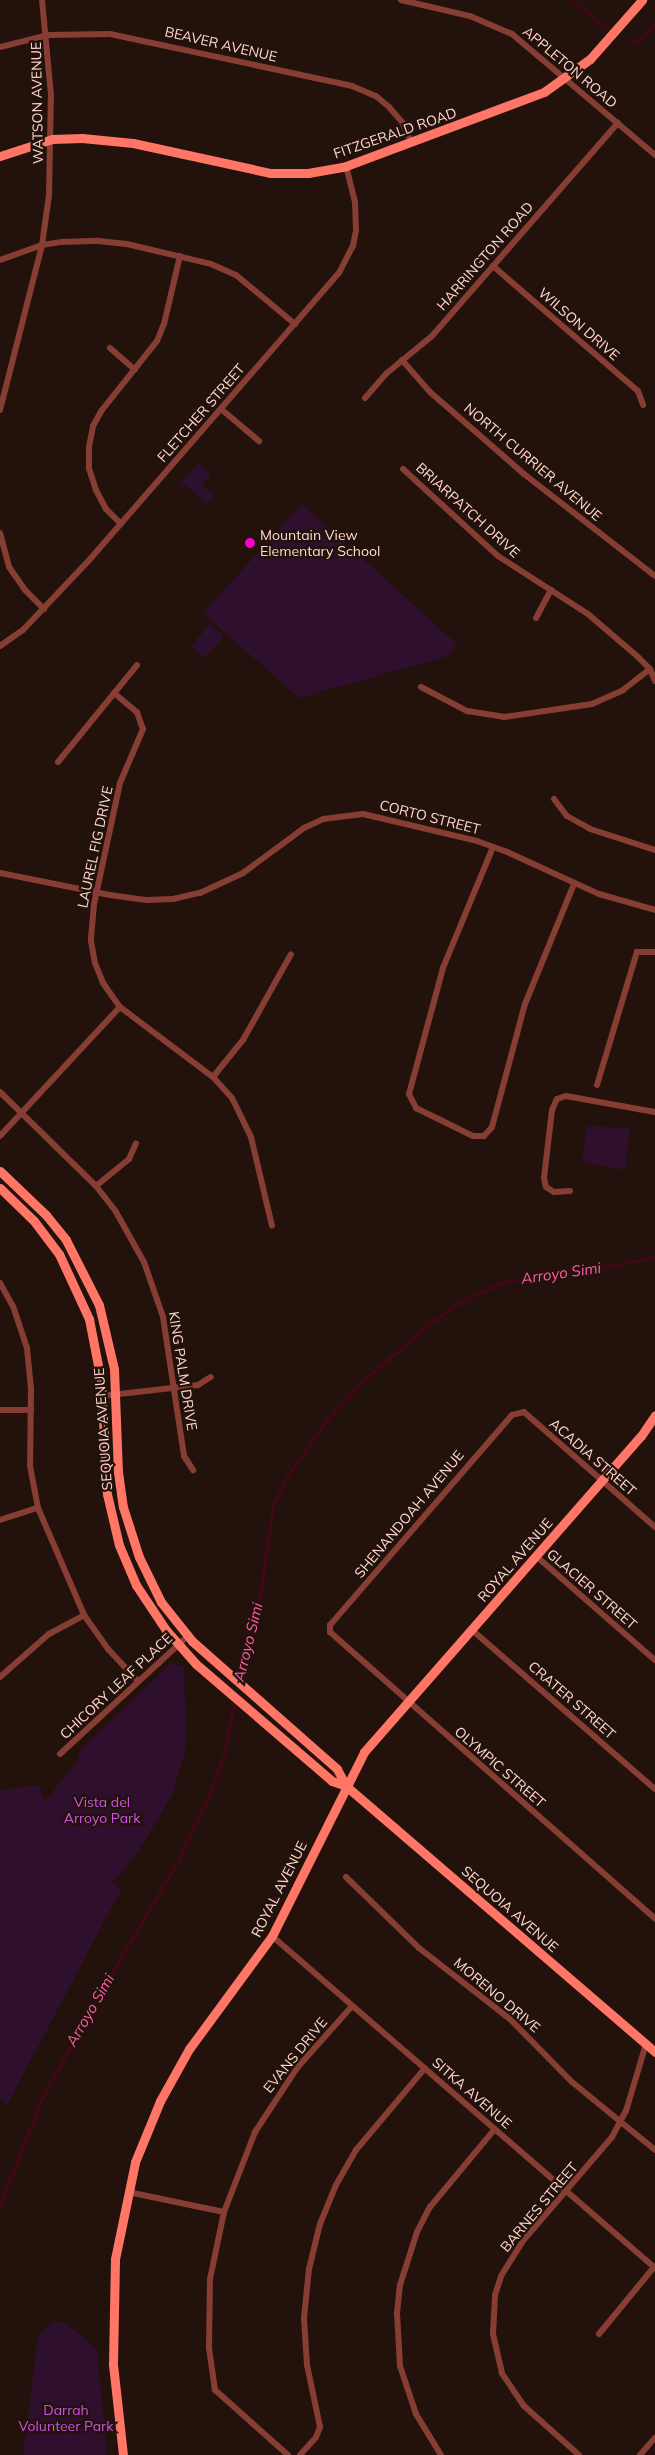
<!DOCTYPE html>
<html>
<head>
<meta charset="utf-8">
<style>
  body { margin:0 }
  #map { position:relative; width:655px; height:2455px; overflow:hidden; background:#23120c; font-family:Mulish,sans-serif }
  div>[style] { position:absolute }
  [style*='--x'] { left:calc(var(--x)*1px); top:calc(var(--y)*1px); width:calc(var(--w)*1px); rotate:calc(var(--a)*1deg) }
  .green>* { inset:0; background:#2e0f2d }
  .stream>* { height:2.5px; margin:-1.25px; padding:0 1.25px; transform-origin:1.25px; border-radius:1.25px; background:#430617 }
  .street>* { height:6px; margin:-3px; padding:0 3px; transform-origin:3px; border-radius:3px; background:#863d34 }
  .secondary>* { height:9px; margin:-4.5px; padding:0 4.5px; transform-origin:4.5px; border-radius:4.5px; background:#ff7566 }
  .dots>* { width:14px; height:14px; translate:-50% -50%; box-sizing:border-box; border:2px solid #23120c; border-radius:50% }
  span { translate:-50% -50%; white-space:nowrap; text-align:center; line-height:1.15; -webkit-text-stroke:4.5px #23120c; paint-order:stroke }
  .street-label { font-size:14px; color:#ffd8cf }
  .poi-label { font-size:14px; color:#ffd8cf }
  .left { translate:0 -50%; text-align:left }
  .park-label { font-size:14px; color:#ce52e8 }
  .water-label { font-size:15px; color:#ff5da7; font-style:italic }
</style>
</head>
<body>
<div id="map">
  <div class="green">
    <i style="clip-path:polygon(198px 463px,211px 475px,202px 485px,214px 496px,207px 504px,185px 485px,182px 488px,179px 485px)"></i>
    <i style="clip-path:polygon(302px 504px,457px 644px,448px 656px,299px 698px,203px 613px)"></i>
    <i style="clip-path:polygon(210px 624px,224px 636px,204px 658px,191px 646px)"></i>
    <i style="clip-path:polygon(587px 1126px,630px 1128px,625px 1170px,582px 1162px)"></i>
    <i style="clip-path:polygon(170px 1664px,184px 1666px,186px 1732px,185px 1752px,172px 1795px,142px 1846px,117px 1879px,111px 1881px,121px 1890px,7px 2105px,0 2098px,0 1790px,39px 1785px,45px 1801px,77px 1762px,81px 1749px)"></i>
    <i style="clip-path:polygon(57px 2321px,68px 2325px,97px 2349px,107px 2455px,23px 2455px,38px 2336px,51px 2322px)"></i>
  </div>
  <div class="stream">
    <i style="--x:573;--y:0;--w:41;--a:41.1"></i>
    <i style="--x:628;--y:42;--w:11;--a:-10"></i>
    <i style="--x:639;--y:40;--w:23;--a:-45"></i>
    <i style="--x:239;--y:1679;--w:62;--a:-73"></i>
    <i style="--x:257;--y:1620;--w:116;--a:-82.1"></i>
    <i style="--x:273;--y:1505;--w:32;--a:-64"></i>
    <i style="--x:287;--y:1476;--w:74;--a:-54.4"></i>
    <i style="--x:330;--y:1416;--w:48;--a:-46.7"></i>
    <i style="--x:363;--y:1381;--w:91;--a:-40.5"></i>
    <i style="--x:432;--y:1322;--w:40;--a:-34"></i>
    <i style="--x:465;--y:1300;--w:38;--a:-25"></i>
    <i style="--x:500;--y:1284;--w:39;--a:-15"></i>
    <i style="--x:538;--y:1274;--w:71;--a:-6.4"></i>
    <i style="--x:609;--y:1266;--w:47;--a:-11.1"></i>
    <i style="--x:0;--y:2205;--w:110;--a:-68.6"></i>
    <i style="--x:40;--y:2103;--w:89;--a:-62"></i>
    <i style="--x:82;--y:2024;--w:187;--a:-59.5"></i>
    <i style="--x:177;--y:1863;--w:79;--a:-64.4"></i>
    <i style="--x:211;--y:1792;--w:40;--a:-71.1"></i>
    <i style="--x:224;--y:1754;--w:56;--a:-78.7"></i>
  </div>
  <div class="street">
    <i style="--x:401;--y:0;--w:71;--a:13.1"></i>
    <i style="--x:470;--y:16;--w:46;--a:23.2"></i>
    <i style="--x:512;--y:34;--w:187;--a:40.2"></i>
    <i style="--x:0;--y:47;--w:49;--a:-14"></i>
    <i style="--x:48;--y:35;--w:62;--a:-0.9"></i>
    <i style="--x:110;--y:34;--w:248;--a:12.1"></i>
    <i style="--x:352;--y:86;--w:26;--a:23"></i>
    <i style="--x:376;--y:96;--w:17;--a:40"></i>
    <i style="--x:389;--y:107;--w:20;--a:49"></i>
    <i style="--x:402;--y:122;--w:23;--a:65"></i>
    <i style="--x:0;--y:260;--w:45;--a:-19.7"></i>
    <i style="--x:42;--y:245;--w:20;--a:-9"></i>
    <i style="--x:62;--y:242;--w:36;--a:-2"></i>
    <i style="--x:98;--y:241;--w:29;--a:6"></i>
    <i style="--x:127;--y:244;--w:86;--a:13.4"></i>
    <i style="--x:211;--y:264;--w:27;--a:24"></i>
    <i style="--x:236;--y:275;--w:77;--a:39.7"></i>
    <i style="--x:493;--y:266;--w:191;--a:40.8"></i>
    <i style="--x:638;--y:391;--w:15;--a:70"></i>
    <i style="--x:110;--y:348;--w:33;--a:41"></i>
    <i style="--x:402;--y:360;--w:43;--a:48.8"></i>
    <i style="--x:430;--y:392;--w:125;--a:41.1"></i>
    <i style="--x:524;--y:474;--w:166;--a:37.9"></i>
    <i style="--x:365;--y:398;--w:33;--a:-49"></i>
    <i style="--x:387;--y:373;--w:58;--a:-39.4"></i>
    <i style="--x:432;--y:336;--w:283;--a:-48.9"></i>
    <i style="--x:221;--y:409;--w:50;--a:40.1"></i>
    <i style="--x:0;--y:410;--w:170;--a:-75.7"></i>
    <i style="--x:42;--y:245;--w:50;--a:-82"></i>
    <i style="--x:49;--y:195;--w:100;--a:-88.9"></i>
    <i style="--x:51;--y:95;--w:95;--a:-95.4"></i>
    <i style="--x:403;--y:469;--w:129;--a:42.5"></i>
    <i style="--x:498;--y:556;--w:107;--a:32.8"></i>
    <i style="--x:588;--y:614;--w:66;--a:40.7"></i>
    <i style="--x:638;--y:657;--w:17;--a:45"></i>
    <i style="--x:650;--y:669;--w:13;--a:67"></i>
    <i style="--x:121;--y:524;--w:21;--a:-135"></i>
    <i style="--x:106;--y:509;--w:21;--a:-118"></i>
    <i style="--x:96;--y:490;--w:23;--a:-108"></i>
    <i style="--x:89;--y:468;--w:21;--a:-90"></i>
    <i style="--x:89;--y:447;--w:21;--a:-79"></i>
    <i style="--x:93;--y:426;--w:18;--a:-61"></i>
    <i style="--x:102;--y:410;--w:88;--a:-51.4"></i>
    <i style="--x:157;--y:341;--w:18;--a:-68"></i>
    <i style="--x:164;--y:324;--w:70;--a:-76.8"></i>
    <i style="--x:0;--y:533;--w:35;--a:75"></i>
    <i style="--x:9;--y:567;--w:28;--a:55"></i>
    <i style="--x:25;--y:590;--w:27;--a:45"></i>
    <i style="--x:536;--y:618;--w:32;--a:-62"></i>
    <i style="--x:0;--y:646;--w:28;--a:-35"></i>
    <i style="--x:23;--y:630;--w:99;--a:-46.6"></i>
    <i style="--x:91;--y:558;--w:378;--a:-49"></i>
    <i style="--x:339;--y:273;--w:30;--a:-63"></i>
    <i style="--x:353;--y:246;--w:16;--a:-79"></i>
    <i style="--x:356;--y:230;--w:28;--a:-92"></i>
    <i style="--x:355;--y:202;--w:37;--a:-104"></i>
    <i style="--x:421;--y:687;--w:52;--a:27.6"></i>
    <i style="--x:467;--y:711;--w:37;--a:9"></i>
    <i style="--x:504;--y:717;--w:89;--a:-8.4"></i>
    <i style="--x:592;--y:704;--w:34;--a:-24"></i>
    <i style="--x:623;--y:690;--w:34;--a:-38"></i>
    <i style="--x:114;--y:693;--w:30;--a:40"></i>
    <i style="--x:137;--y:712;--w:18;--a:71"></i>
    <i style="--x:143;--y:729;--w:59;--a:113.1"></i>
    <i style="--x:120;--y:783;--w:124;--a:102.1"></i>
    <i style="--x:94;--y:904;--w:37;--a:95"></i>
    <i style="--x:91;--y:941;--w:22;--a:80"></i>
    <i style="--x:95;--y:963;--w:22;--a:68"></i>
    <i style="--x:103;--y:983;--w:29;--a:55"></i>
    <i style="--x:120;--y:1007;--w:116;--a:37"></i>
    <i style="--x:213;--y:1077;--w:28;--a:48"></i>
    <i style="--x:232;--y:1098;--w:43;--a:64"></i>
    <i style="--x:251;--y:1137;--w:91;--a:76.7"></i>
    <i style="--x:58;--y:762;--w:125;--a:-50.8"></i>
    <i style="--x:554;--y:799;--w:21;--a:53"></i>
    <i style="--x:567;--y:816;--w:26;--a:29"></i>
    <i style="--x:590;--y:829;--w:68;--a:17.9"></i>
    <i style="--x:493;--y:847;--w:131;--a:112.5"></i>
    <i style="--x:443;--y:968;--w:131;--a:105.1"></i>
    <i style="--x:409;--y:1094;--w:16;--a:63"></i>
    <i style="--x:416;--y:1108;--w:64;--a:26.2"></i>
    <i style="--x:473;--y:1136;--w:11;--a:0"></i>
    <i style="--x:484;--y:1136;--w:12;--a:-48"></i>
    <i style="--x:492;--y:1127;--w:127;--a:-75"></i>
    <i style="--x:525;--y:1004;--w:130;--a:-67.8"></i>
    <i style="--x:0;--y:873;--w:112;--a:11.3"></i>
    <i style="--x:110;--y:895;--w:37;--a:8"></i>
    <i style="--x:147;--y:900;--w:26;--a:-2"></i>
    <i style="--x:173;--y:899;--w:28;--a:-13"></i>
    <i style="--x:200;--y:893;--w:47;--a:-24.9"></i>
    <i style="--x:243;--y:873;--w:76;--a:-36.4"></i>
    <i style="--x:304;--y:828;--w:21;--a:-25"></i>
    <i style="--x:323;--y:819;--w:40;--a:-7.1"></i>
    <i style="--x:363;--y:814;--w:117;--a:13.3"></i>
    <i style="--x:477;--y:841;--w:30;--a:20"></i>
    <i style="--x:505;--y:851;--w:103;--a:24.6"></i>
    <i style="--x:599;--y:894;--w:58;--a:15.9"></i>
    <i style="--x:213;--y:1077;--w:48;--a:-51"></i>
    <i style="--x:243;--y:1040;--w:98;--a:-60.8"></i>
    <i style="--x:597;--y:1085;--w:139;--a:-73.3"></i>
    <i style="--x:637;--y:952;--w:18;--a:0"></i>
    <i style="--x:0;--y:1092;--w:134;--a:44.4"></i>
    <i style="--x:96;--y:1186;--w:33;--a:52"></i>
    <i style="--x:116;--y:1212;--w:57;--a:60.8"></i>
    <i style="--x:144;--y:1262;--w:58;--a:70.9"></i>
    <i style="--x:163;--y:1317;--w:141;--a:81.4"></i>
    <i style="--x:184;--y:1456;--w:17;--a:57"></i>
    <i style="--x:0;--y:1136;--w:176;--a:-47.1"></i>
    <i style="--x:96;--y:1186;--w:43;--a:-39.3"></i>
    <i style="--x:129;--y:1159;--w:17;--a:-66"></i>
    <i style="--x:570;--y:1191;--w:16;--a:176"></i>
    <i style="--x:554;--y:1192;--w:9;--a:-148"></i>
    <i style="--x:546;--y:1187;--w:9;--a:-103"></i>
    <i style="--x:544;--y:1178;--w:68;--a:-83.3"></i>
    <i style="--x:552;--y:1110;--w:12;--a:-66"></i>
    <i style="--x:557;--y:1099;--w:9;--a:-18"></i>
    <i style="--x:566;--y:1096;--w:90;--a:10.2"></i>
    <i style="--x:0;--y:1283;--w:26;--a:61"></i>
    <i style="--x:13;--y:1306;--w:44;--a:71.6"></i>
    <i style="--x:27;--y:1348;--w:41;--a:84.4"></i>
    <i style="--x:31;--y:1389;--w:77;--a:90.7"></i>
    <i style="--x:30;--y:1466;--w:43;--a:79.2"></i>
    <i style="--x:38;--y:1508;--w:116;--a:66.7"></i>
    <i style="--x:84;--y:1615;--w:42;--a:54.8"></i>
    <i style="--x:108;--y:1649;--w:44;--a:46.8"></i>
    <i style="--x:102;--y:1396;--w:97;--a:-6.5"></i>
    <i style="--x:198;--y:1385;--w:15;--a:-32"></i>
    <i style="--x:0;--y:1410;--w:31;--a:0"></i>
    <i style="--x:0;--y:1520;--w:40;--a:-18"></i>
    <i style="--x:655;--y:1527;--w:174;--a:-138.7"></i>
    <i style="--x:524;--y:1412;--w:12;--a:166"></i>
    <i style="--x:512;--y:1415;--w:278;--a:130.9"></i>
    <i style="--x:330;--y:1625;--w:7;--a:90"></i>
    <i style="--x:330;--y:1632;--w:434;--a:41.4"></i>
    <i style="--x:536;--y:1556;--w:158;--a:41.2"></i>
    <i style="--x:472;--y:1630;--w:242;--a:41"></i>
    <i style="--x:0;--y:1677;--w:65;--a:-41.3"></i>
    <i style="--x:49;--y:1634;--w:40;--a:-28"></i>
    <i style="--x:60;--y:1754;--w:174;--a:-42.7"></i>
    <i style="--x:346;--y:1877;--w:102;--a:44.2"></i>
    <i style="--x:419;--y:1948;--w:115;--a:38"></i>
    <i style="--x:510;--y:2019;--w:88;--a:45.5"></i>
    <i style="--x:572;--y:2082;--w:107;--a:39.3"></i>
    <i style="--x:272;--y:1936;--w:507;--a:40.92"></i>
    <i style="--x:128;--y:2192;--w:98;--a:11.8"></i>
    <i style="--x:599;--y:2334;--w:87;--a:-50.6"></i>
    <i style="--x:288;--y:2455;--w:98;--a:-138.3"></i>
    <i style="--x:215;--y:2390;--w:42;--a:-98.1"></i>
    <i style="--x:209;--y:2348;--w:69;--a:-89.2"></i>
    <i style="--x:210;--y:2279;--w:68;--a:-78.2"></i>
    <i style="--x:224;--y:2212;--w:86;--a:-68.8"></i>
    <i style="--x:255;--y:2132;--w:77;--a:-56.7"></i>
    <i style="--x:297;--y:2068;--w:83;--a:-48.4"></i>
    <i style="--x:300;--y:2455;--w:24;--a:-48"></i>
    <i style="--x:316;--y:2437;--w:11;--a:-68"></i>
    <i style="--x:320;--y:2427;--w:63;--a:-101.8"></i>
    <i style="--x:307;--y:2365;--w:47;--a:-93.7"></i>
    <i style="--x:304;--y:2318;--w:49;--a:-84.2"></i>
    <i style="--x:309;--y:2269;--w:46;--a:-76.3"></i>
    <i style="--x:320;--y:2224;--w:42;--a:-67.7"></i>
    <i style="--x:336;--y:2185;--w:40;--a:-60.3"></i>
    <i style="--x:356;--y:2150;--w:107;--a:-49.9"></i>
    <i style="--x:441;--y:2455;--w:48;--a:-121.4"></i>
    <i style="--x:416;--y:2414;--w:51;--a:-108.4"></i>
    <i style="--x:400;--y:2366;--w:53;--a:-93.2"></i>
    <i style="--x:397;--y:2313;--w:28;--a:-84"></i>
    <i style="--x:400;--y:2285;--w:56;--a:-72.2"></i>
    <i style="--x:417;--y:2232;--w:28;--a:-63"></i>
    <i style="--x:430;--y:2207;--w:100;--a:-50.3"></i>
    <i style="--x:579;--y:2455;--w:74;--a:-138.3"></i>
    <i style="--x:524;--y:2406;--w:40;--a:-124"></i>
    <i style="--x:502;--y:2373;--w:40;--a:-103"></i>
    <i style="--x:493;--y:2334;--w:39;--a:-87"></i>
    <i style="--x:495;--y:2295;--w:20;--a:-72"></i>
    <i style="--x:501;--y:2276;--w:40;--a:-58"></i>
    <i style="--x:522;--y:2242;--w:138;--a:-49.4"></i>
    <i style="--x:612;--y:2137;--w:30;--a:-62"></i>
    <i style="--x:626;--y:2111;--w:70;--a:-73.4"></i>
    <i style="--x:640;--y:2455;--w:23;--a:-49"></i>
  </div>
  <div class="secondary">
    <i style="--x:0;--y:156;--w:55;--a:-18.1"></i>
    <i style="--x:52;--y:139;--w:30;--a:-2"></i>
    <i style="--x:82;--y:138;--w:51;--a:5.6"></i>
    <i style="--x:133;--y:143;--w:141;--a:12.3"></i>
    <i style="--x:271;--y:173;--w:37;--a:0"></i>
    <i style="--x:308;--y:173;--w:39;--a:-10"></i>
    <i style="--x:346;--y:166;--w:211;--a:-20.5"></i>
    <i style="--x:544;--y:92;--w:57;--a:-35.7"></i>
    <i style="--x:590;--y:59;--w:79;--a:-48.6"></i>
    <i style="--x:0;--y:1171;--w:64;--a:43.7"></i>
    <i style="--x:46;--y:1215;--w:32;--a:51"></i>
    <i style="--x:66;--y:1240;--w:73;--a:63.1"></i>
    <i style="--x:99;--y:1305;--w:66;--a:76.8"></i>
    <i style="--x:114;--y:1369;--w:103;--a:87.8"></i>
    <i style="--x:118;--y:1472;--w:35;--a:82"></i>
    <i style="--x:123;--y:1507;--w:52;--a:72.3"></i>
    <i style="--x:139;--y:1557;--w:50;--a:63.9"></i>
    <i style="--x:161;--y:1602;--w:50;--a:51.5"></i>
    <i style="--x:192;--y:1641;--w:193;--a:41.4"></i>
    <i style="--x:337;--y:1769;--w:19;--a:62"></i>
    <i style="--x:346;--y:1786;--w:408;--a:40.7"></i>
    <i style="--x:0;--y:1188;--w:47;--a:44.1"></i>
    <i style="--x:34;--y:1221;--w:41;--a:52.9"></i>
    <i style="--x:59;--y:1254;--w:72;--a:65.2"></i>
    <i style="--x:89;--y:1319;--w:63;--a:79"></i>
    <i style="--x:101;--y:1381;--w:113;--a:87"></i>
    <i style="--x:107;--y:1494;--w:52;--a:76.8"></i>
    <i style="--x:119;--y:1545;--w:43;--a:67"></i>
    <i style="--x:136;--y:1585;--w:54;--a:56.3"></i>
    <i style="--x:166;--y:1630;--w:45;--a:48.6"></i>
    <i style="--x:196;--y:1664;--w:179;--a:40.7"></i>
    <i style="--x:332;--y:1781;--w:15;--a:20"></i>
    <i style="--x:123;--y:2455;--w:92;--a:-96.3"></i>
    <i style="--x:113;--y:2364;--w:105;--a:-88.9"></i>
    <i style="--x:115;--y:2259;--w:99;--a:-78.3"></i>
    <i style="--x:135;--y:2162;--w:66;--a:-67.7"></i>
    <i style="--x:160;--y:2101;--w:60;--a:-60.9"></i>
    <i style="--x:189;--y:2049;--w:140;--a:-53.7"></i>
    <i style="--x:272;--y:1936;--w:206;--a:-63.4"></i>
    <i style="--x:364;--y:1752;--w:420;--a:-48.8"></i>
    <i style="--x:641;--y:1436;--w:25;--a:-56"></i>
  </div>
  <div class="dots">
    <i style="left:250px;top:543px;background:#fa00cd"></i>
  </div>
  <div class="street-label">
    <span style="left:221px;top:44px;rotate:13deg">BEAVER AVENUE</span>
    <span style="left:570px;top:67px;rotate:40deg">APPLETON ROAD</span>
    <span style="left:37px;top:103px;rotate:-91deg">WATSON AVENUE</span>
    <span style="left:395px;top:133px;rotate:-19deg">FITZGERALD ROAD</span>
    <span style="left:485px;top:256px;rotate:-49deg">HARRINGTON ROAD</span>
    <span style="left:579px;top:324px;rotate:41deg">WILSON DRIVE</span>
    <span style="left:201px;top:413px;rotate:-49deg">FLETCHER STREET</span>
    <span style="left:533px;top:462px;rotate:40deg">NORTH CURRIER AVENUE</span>
    <span style="left:468px;top:510px;rotate:42deg">BRIARPATCH DRIVE</span>
    <span style="left:430px;top:817px;rotate:14deg">CORTO STREET</span>
    <span style="left:95px;top:847px;rotate:-78deg">LAUREL FIG DRIVE</span>
    <span style="left:183px;top:1371px;rotate:81deg">KING PALM DRIVE</span>
    <span style="left:103px;top:1429px;rotate:-94deg">SEQUOIA AVENUE</span>
    <span style="left:593px;top:1457px;rotate:41deg">ACADIA STREET</span>
    <span style="left:409px;top:1514px;rotate:-50deg">SHENANDOAH AVENUE</span>
    <span style="left:515px;top:1560px;rotate:-49deg">ROYAL AVENUE</span>
    <span style="left:592px;top:1589px;rotate:41deg">GLACIER STREET</span>
    <span style="left:116px;top:1686px;rotate:-43deg">CHICORY LEAF PLACE</span>
    <span style="left:572px;top:1700px;rotate:41deg">CRATER STREET</span>
    <span style="left:500px;top:1767px;rotate:41deg">OLYMPIC STREET</span>
    <span style="left:279px;top:1889px;rotate:-63deg">ROYAL AVENUE</span>
    <span style="left:510px;top:1909px;rotate:41deg">SEQUOIA AVENUE</span>
    <span style="left:497px;top:1995px;rotate:40deg">MORENO DRIVE</span>
    <span style="left:295px;top:2055px;rotate:-51deg">EVANS DRIVE</span>
    <span style="left:472px;top:2093px;rotate:41deg">SITKA AVENUE</span>
    <span style="left:539px;top:2207px;rotate:-50deg">BARNES STREET</span>
  </div>
  <div class="poi-label">
    <span class="left" style="left:260px;top:543px">Mountain View<br>Elementary School</span>
  </div>
  <div class="park-label">
    <span style="left:102px;top:1810px">Vista del<br>Arroyo Park</span>
    <span style="left:66px;top:2418px">Darrah<br>Volunteer Park</span>
  </div>
  <div class="water-label">
    <span style="left:561px;top:1273px;rotate:-8deg">Arroyo Simi</span>
    <span style="left:248px;top:1642px;rotate:-76deg">Arroyo Simi</span>
    <span style="left:90px;top:2010px;rotate:-60deg">Arroyo Simi</span>
  </div>
</div>
</body>
</html>
